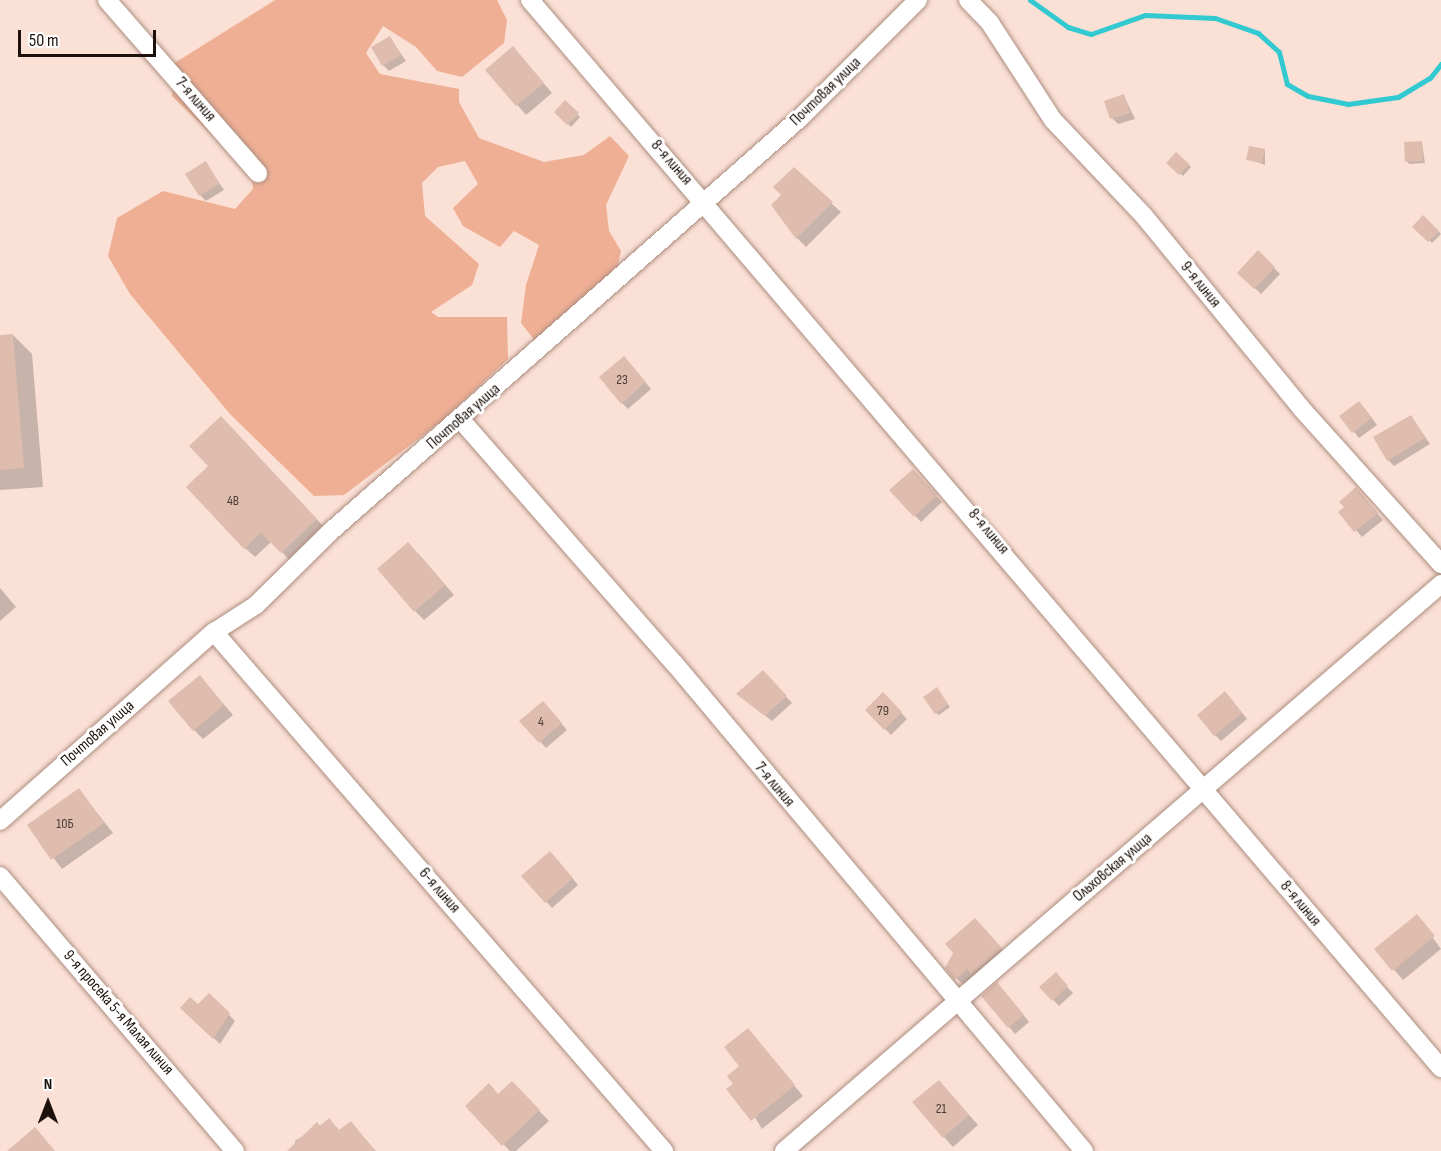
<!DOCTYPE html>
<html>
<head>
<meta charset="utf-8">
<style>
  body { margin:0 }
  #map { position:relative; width:1441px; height:1151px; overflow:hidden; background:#fbe0d5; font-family:"Sofia Sans Condensed",sans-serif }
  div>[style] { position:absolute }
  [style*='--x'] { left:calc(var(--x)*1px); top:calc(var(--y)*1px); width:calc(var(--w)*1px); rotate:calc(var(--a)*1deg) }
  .green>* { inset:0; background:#eeaf94 }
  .shadow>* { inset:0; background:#0003 }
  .stream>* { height:5px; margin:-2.5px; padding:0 2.5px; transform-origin:2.5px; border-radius:2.5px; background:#32c9d1 }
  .building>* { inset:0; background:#debdaf }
  .roads { filter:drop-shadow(0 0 2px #ac8d80) drop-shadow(0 0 2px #ac8d80) }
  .minor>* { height:18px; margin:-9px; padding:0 9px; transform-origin:9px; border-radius:9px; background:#fff }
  span { translate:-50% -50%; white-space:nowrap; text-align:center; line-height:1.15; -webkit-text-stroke:6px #fff; paint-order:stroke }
  .number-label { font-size:14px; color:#4c3c35 }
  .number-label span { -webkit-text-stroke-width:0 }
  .street-label { font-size:16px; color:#1c110c }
  .north { position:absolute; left:18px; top:1073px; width:60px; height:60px; -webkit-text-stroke:4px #fff; paint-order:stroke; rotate:0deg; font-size:16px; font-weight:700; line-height:24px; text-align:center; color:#1c110c }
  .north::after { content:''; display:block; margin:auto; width:21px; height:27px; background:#1c110c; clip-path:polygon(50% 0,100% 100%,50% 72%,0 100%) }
  .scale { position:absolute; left:18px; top:30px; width:138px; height:27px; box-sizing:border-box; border:3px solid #1c110c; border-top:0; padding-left:8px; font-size:18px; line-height:21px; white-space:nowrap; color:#1c110c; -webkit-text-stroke:4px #fff; paint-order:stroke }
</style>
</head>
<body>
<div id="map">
  <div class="green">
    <i style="clip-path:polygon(275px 0,497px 0,507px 20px,504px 43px,462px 77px,437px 71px,416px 47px,383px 26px,366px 53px,380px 74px,459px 89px,459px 102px,479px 138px,544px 162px,584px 155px,610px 136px,629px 156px,606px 205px,609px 231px,621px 251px,615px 277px,537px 343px,521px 323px,526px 285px,539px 245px,514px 231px,500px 247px,463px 226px,453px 208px,478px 184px,465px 161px,438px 167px,422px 183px,425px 216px,479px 264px,472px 285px,431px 312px,438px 317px,507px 317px,508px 359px,443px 420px,344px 495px,314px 496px,230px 414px,130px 294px,108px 256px,117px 218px,163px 191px,235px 209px,253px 189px,250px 159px,210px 133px,172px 96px,173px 64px)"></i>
  </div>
  <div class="shadow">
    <i style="clip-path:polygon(390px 38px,406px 61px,389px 71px,383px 65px)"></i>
    <i style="clip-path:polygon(522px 58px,552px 93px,526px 115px,487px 70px)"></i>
    <i style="clip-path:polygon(1124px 96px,1135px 119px,1118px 124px,1112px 118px)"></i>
    <i style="clip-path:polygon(565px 102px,580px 117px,571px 127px,556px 112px)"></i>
    <i style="clip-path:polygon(1422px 143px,1425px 163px,1409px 164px,1407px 161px)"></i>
    <i style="clip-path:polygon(1265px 151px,1265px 165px,1248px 159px)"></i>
    <i style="clip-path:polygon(1176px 154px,1191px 167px,1183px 176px,1168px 163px)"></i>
    <i style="clip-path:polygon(206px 163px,224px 190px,206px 201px,200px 195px)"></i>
    <i style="clip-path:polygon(783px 195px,831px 203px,841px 212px,806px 247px,797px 238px)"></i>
    <i style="clip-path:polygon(1423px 217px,1441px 234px,1432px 243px,1414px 227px)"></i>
    <i style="clip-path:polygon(1258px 252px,1280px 274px,1261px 294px,1239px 273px)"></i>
    <i style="clip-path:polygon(13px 335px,32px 354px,43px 487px,0 490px,0 336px)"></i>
    <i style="clip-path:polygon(630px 364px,651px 389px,628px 409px,622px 403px)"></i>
    <i style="clip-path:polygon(1365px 409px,1377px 425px,1359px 438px,1341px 416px)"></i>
    <i style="clip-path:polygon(1411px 416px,1430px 444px,1394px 466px,1388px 460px)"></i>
    <i style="clip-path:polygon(230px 427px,326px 529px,291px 562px,272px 541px,255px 557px,245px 548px,210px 466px)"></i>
    <i style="clip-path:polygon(913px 471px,942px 502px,921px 522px,892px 491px)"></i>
    <i style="clip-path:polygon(1362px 495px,1383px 520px,1362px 537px,1340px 512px)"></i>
    <i style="clip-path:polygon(418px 553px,454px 595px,424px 620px,415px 611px)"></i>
    <i style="clip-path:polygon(0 588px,16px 607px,0 621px)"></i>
    <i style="clip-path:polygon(769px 678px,792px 703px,772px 721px,738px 694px)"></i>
    <i style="clip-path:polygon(209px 687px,233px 715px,203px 739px,194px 730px)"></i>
    <i style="clip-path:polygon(939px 692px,950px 707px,939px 715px,936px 713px)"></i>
    <i style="clip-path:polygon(883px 694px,907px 719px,891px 735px,867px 710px)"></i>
    <i style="clip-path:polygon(1231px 699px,1247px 719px,1221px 741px,1215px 735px)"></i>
    <i style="clip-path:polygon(549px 709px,567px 730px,546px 748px,522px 721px)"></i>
    <i style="clip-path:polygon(79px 790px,113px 833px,62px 869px,29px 826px)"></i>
    <i style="clip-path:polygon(556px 859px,578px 885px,552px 908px,523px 876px)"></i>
    <i style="clip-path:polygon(1417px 916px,1441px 949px,1403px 980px,1376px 949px)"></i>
    <i style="clip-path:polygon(985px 929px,1010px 959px,966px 988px,947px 968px)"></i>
    <i style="clip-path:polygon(1055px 974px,1073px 993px,1059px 1006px,1041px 987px)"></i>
    <i style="clip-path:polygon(1003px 990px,1029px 1022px,1015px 1034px,983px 996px)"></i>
    <i style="clip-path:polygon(209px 995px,235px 1021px,220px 1044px,182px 1008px,198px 1006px)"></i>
    <i style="clip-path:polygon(748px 1030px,803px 1096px,762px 1129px,735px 1084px)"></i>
    <i style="clip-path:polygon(512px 1083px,549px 1121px,516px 1151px,510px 1151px,467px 1106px,499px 1095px)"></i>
    <i style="clip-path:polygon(948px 1091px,978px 1125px,953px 1147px,944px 1137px)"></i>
    <i style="clip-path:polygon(329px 1120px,340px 1131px,351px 1123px,376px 1151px,295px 1151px,295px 1141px)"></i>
  </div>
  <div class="stream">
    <i style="--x:1030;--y:0;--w:47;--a:35.4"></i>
    <i style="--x:1068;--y:27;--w:24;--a:17"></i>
    <i style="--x:1091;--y:34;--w:57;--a:-19.4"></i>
    <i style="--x:1145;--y:15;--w:70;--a:2.5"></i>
    <i style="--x:1215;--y:18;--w:46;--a:19.2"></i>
    <i style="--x:1258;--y:33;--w:28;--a:42"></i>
    <i style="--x:1279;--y:52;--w:33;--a:76"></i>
    <i style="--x:1287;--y:84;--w:24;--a:30"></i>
    <i style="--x:1308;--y:96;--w:41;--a:11.3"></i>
    <i style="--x:1348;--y:104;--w:50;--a:-8"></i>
    <i style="--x:1398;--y:97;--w:37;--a:-31"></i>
    <i style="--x:1430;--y:78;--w:18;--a:-52"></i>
  </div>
  <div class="building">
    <i style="clip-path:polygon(390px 36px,401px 55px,382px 66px,371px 47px)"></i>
    <i style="clip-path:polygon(513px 46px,544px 83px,516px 106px,485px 70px)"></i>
    <i style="clip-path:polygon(1124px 94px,1130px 113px,1110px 119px,1104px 101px)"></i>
    <i style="clip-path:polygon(565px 100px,579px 113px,567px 125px,554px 112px)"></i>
    <i style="clip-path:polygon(1422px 141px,1423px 161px,1405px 162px,1404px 142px)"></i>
    <i style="clip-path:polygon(1249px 146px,1265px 149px,1262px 163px,1246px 160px)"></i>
    <i style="clip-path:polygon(1176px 152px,1189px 164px,1179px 175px,1166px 163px)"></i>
    <i style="clip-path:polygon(206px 161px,219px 184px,199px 196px,185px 174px)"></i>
    <i style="clip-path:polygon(794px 167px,833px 202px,796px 239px,771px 205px,781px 195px,773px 187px)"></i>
    <i style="clip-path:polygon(1423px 215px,1439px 231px,1428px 242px,1412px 227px)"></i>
    <i style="clip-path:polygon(1258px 250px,1275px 267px,1254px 289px,1237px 273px)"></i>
    <i style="clip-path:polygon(13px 334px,24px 468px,0 470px,0 335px)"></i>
    <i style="clip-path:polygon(624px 356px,646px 382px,621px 404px,599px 377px)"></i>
    <i style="clip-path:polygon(1359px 401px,1372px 418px,1352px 433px,1339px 416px)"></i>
    <i style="clip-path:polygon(1411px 415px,1425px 438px,1387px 461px,1373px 437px)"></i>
    <i style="clip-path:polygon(221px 416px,317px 519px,281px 553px,261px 533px,244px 549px,186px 487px,208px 466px,189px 446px)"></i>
    <i style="clip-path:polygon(913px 469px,937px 495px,914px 517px,889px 490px)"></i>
    <i style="clip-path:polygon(1356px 487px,1378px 513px,1354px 532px,1338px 512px,1344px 507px,1339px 502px)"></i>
    <i style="clip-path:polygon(408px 542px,445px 585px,414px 612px,377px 569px)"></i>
    <i style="clip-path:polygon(763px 670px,787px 696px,765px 716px,736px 694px)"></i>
    <i style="clip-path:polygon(200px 675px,224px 705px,193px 731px,168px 701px)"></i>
    <i style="clip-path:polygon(937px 687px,948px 704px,935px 714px,923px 697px)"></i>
    <i style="clip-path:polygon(1225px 691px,1242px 713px,1214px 736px,1197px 715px)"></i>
    <i style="clip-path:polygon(883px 692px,902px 712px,884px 730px,865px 710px)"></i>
    <i style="clip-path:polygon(543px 701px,562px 723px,539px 743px,519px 721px)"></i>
    <i style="clip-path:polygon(79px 788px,104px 823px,51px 860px,27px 825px)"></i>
    <i style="clip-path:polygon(550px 851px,573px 878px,545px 903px,521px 876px)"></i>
    <i style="clip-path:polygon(1417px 914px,1435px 936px,1392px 971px,1374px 949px)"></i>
    <i style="clip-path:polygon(975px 918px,1002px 948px,971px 974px,967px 969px,955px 980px,945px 968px,953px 953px,945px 944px)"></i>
    <i style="clip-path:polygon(1056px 972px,1068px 986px,1052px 1001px,1039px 987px)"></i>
    <i style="clip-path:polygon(997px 982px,1024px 1015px,1008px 1028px,981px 996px)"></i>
    <i style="clip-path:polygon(209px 993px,230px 1013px,213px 1039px,180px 1008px,190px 997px,198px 1004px)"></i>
    <i style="clip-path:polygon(748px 1028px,795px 1085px,751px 1121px,726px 1089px,733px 1084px,727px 1076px,739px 1066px,724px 1047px)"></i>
    <i style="clip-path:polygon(939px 1080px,969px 1115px,943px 1138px,912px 1102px)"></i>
    <i style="clip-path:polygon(512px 1081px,540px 1110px,502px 1146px,465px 1106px,489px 1083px,498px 1094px)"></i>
    <i style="clip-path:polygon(329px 1118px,339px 1130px,351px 1121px,375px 1151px,287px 1151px,317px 1122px,320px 1126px)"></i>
    <i style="clip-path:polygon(35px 1127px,55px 1151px,7px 1151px)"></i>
  </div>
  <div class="roads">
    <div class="minor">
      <i style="--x:107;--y:0;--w:230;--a:48.9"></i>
      <i style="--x:530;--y:0;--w:1404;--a:49.54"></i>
      <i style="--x:968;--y:0;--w:32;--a:46"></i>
      <i style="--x:990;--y:23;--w:116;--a:57"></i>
      <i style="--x:1053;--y:120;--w:132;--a:46.5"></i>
      <i style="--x:1144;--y:216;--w:248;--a:50.7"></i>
      <i style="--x:1301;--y:408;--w:210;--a:48.1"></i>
      <i style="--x:461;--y:420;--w:323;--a:48.8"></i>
      <i style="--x:674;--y:663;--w:637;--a:49.96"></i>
      <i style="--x:214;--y:632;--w:687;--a:49.07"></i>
      <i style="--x:0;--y:821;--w:286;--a:-41.5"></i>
      <i style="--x:214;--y:632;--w:50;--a:-32.7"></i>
      <i style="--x:256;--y:605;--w:104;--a:-44.6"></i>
      <i style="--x:330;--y:532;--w:626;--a:-41.38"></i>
      <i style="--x:800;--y:118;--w:167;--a:-45"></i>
      <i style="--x:0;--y:876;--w:362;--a:49.5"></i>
      <i style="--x:784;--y:1151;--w:868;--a:-40.79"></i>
    </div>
  </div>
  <div class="number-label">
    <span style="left:622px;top:380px">23</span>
    <span style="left:233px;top:501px">4В</span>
    <span style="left:883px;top:711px">79</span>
    <span style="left:541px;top:722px">4</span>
    <span style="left:65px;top:824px">10Б</span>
    <span style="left:941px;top:1109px">21</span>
  </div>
  <div class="street-label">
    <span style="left:826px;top:92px;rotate:-44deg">Почтовая улица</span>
    <span style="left:195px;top:100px;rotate:49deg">7-я линия</span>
    <span style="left:671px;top:163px;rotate:49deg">8-я линия</span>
    <span style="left:1200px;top:285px;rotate:51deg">9-я линия</span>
    <span style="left:464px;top:417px;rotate:-41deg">Почтовая улица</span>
    <span style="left:988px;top:532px;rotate:50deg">8-я линия</span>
    <span style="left:98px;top:734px;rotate:-41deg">Почтовая улица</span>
    <span style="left:774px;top:785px;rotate:50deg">7-я линия</span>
    <span style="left:1113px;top:868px;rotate:-40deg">Ольховская улица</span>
    <span style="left:439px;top:891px;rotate:49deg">6-я линия</span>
    <span style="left:1300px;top:904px;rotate:50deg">8-я линия</span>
    <span style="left:118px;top:1013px;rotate:49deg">9-я просека 5-я Малая линия</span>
  </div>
  <div class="north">N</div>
  <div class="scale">50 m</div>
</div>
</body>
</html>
